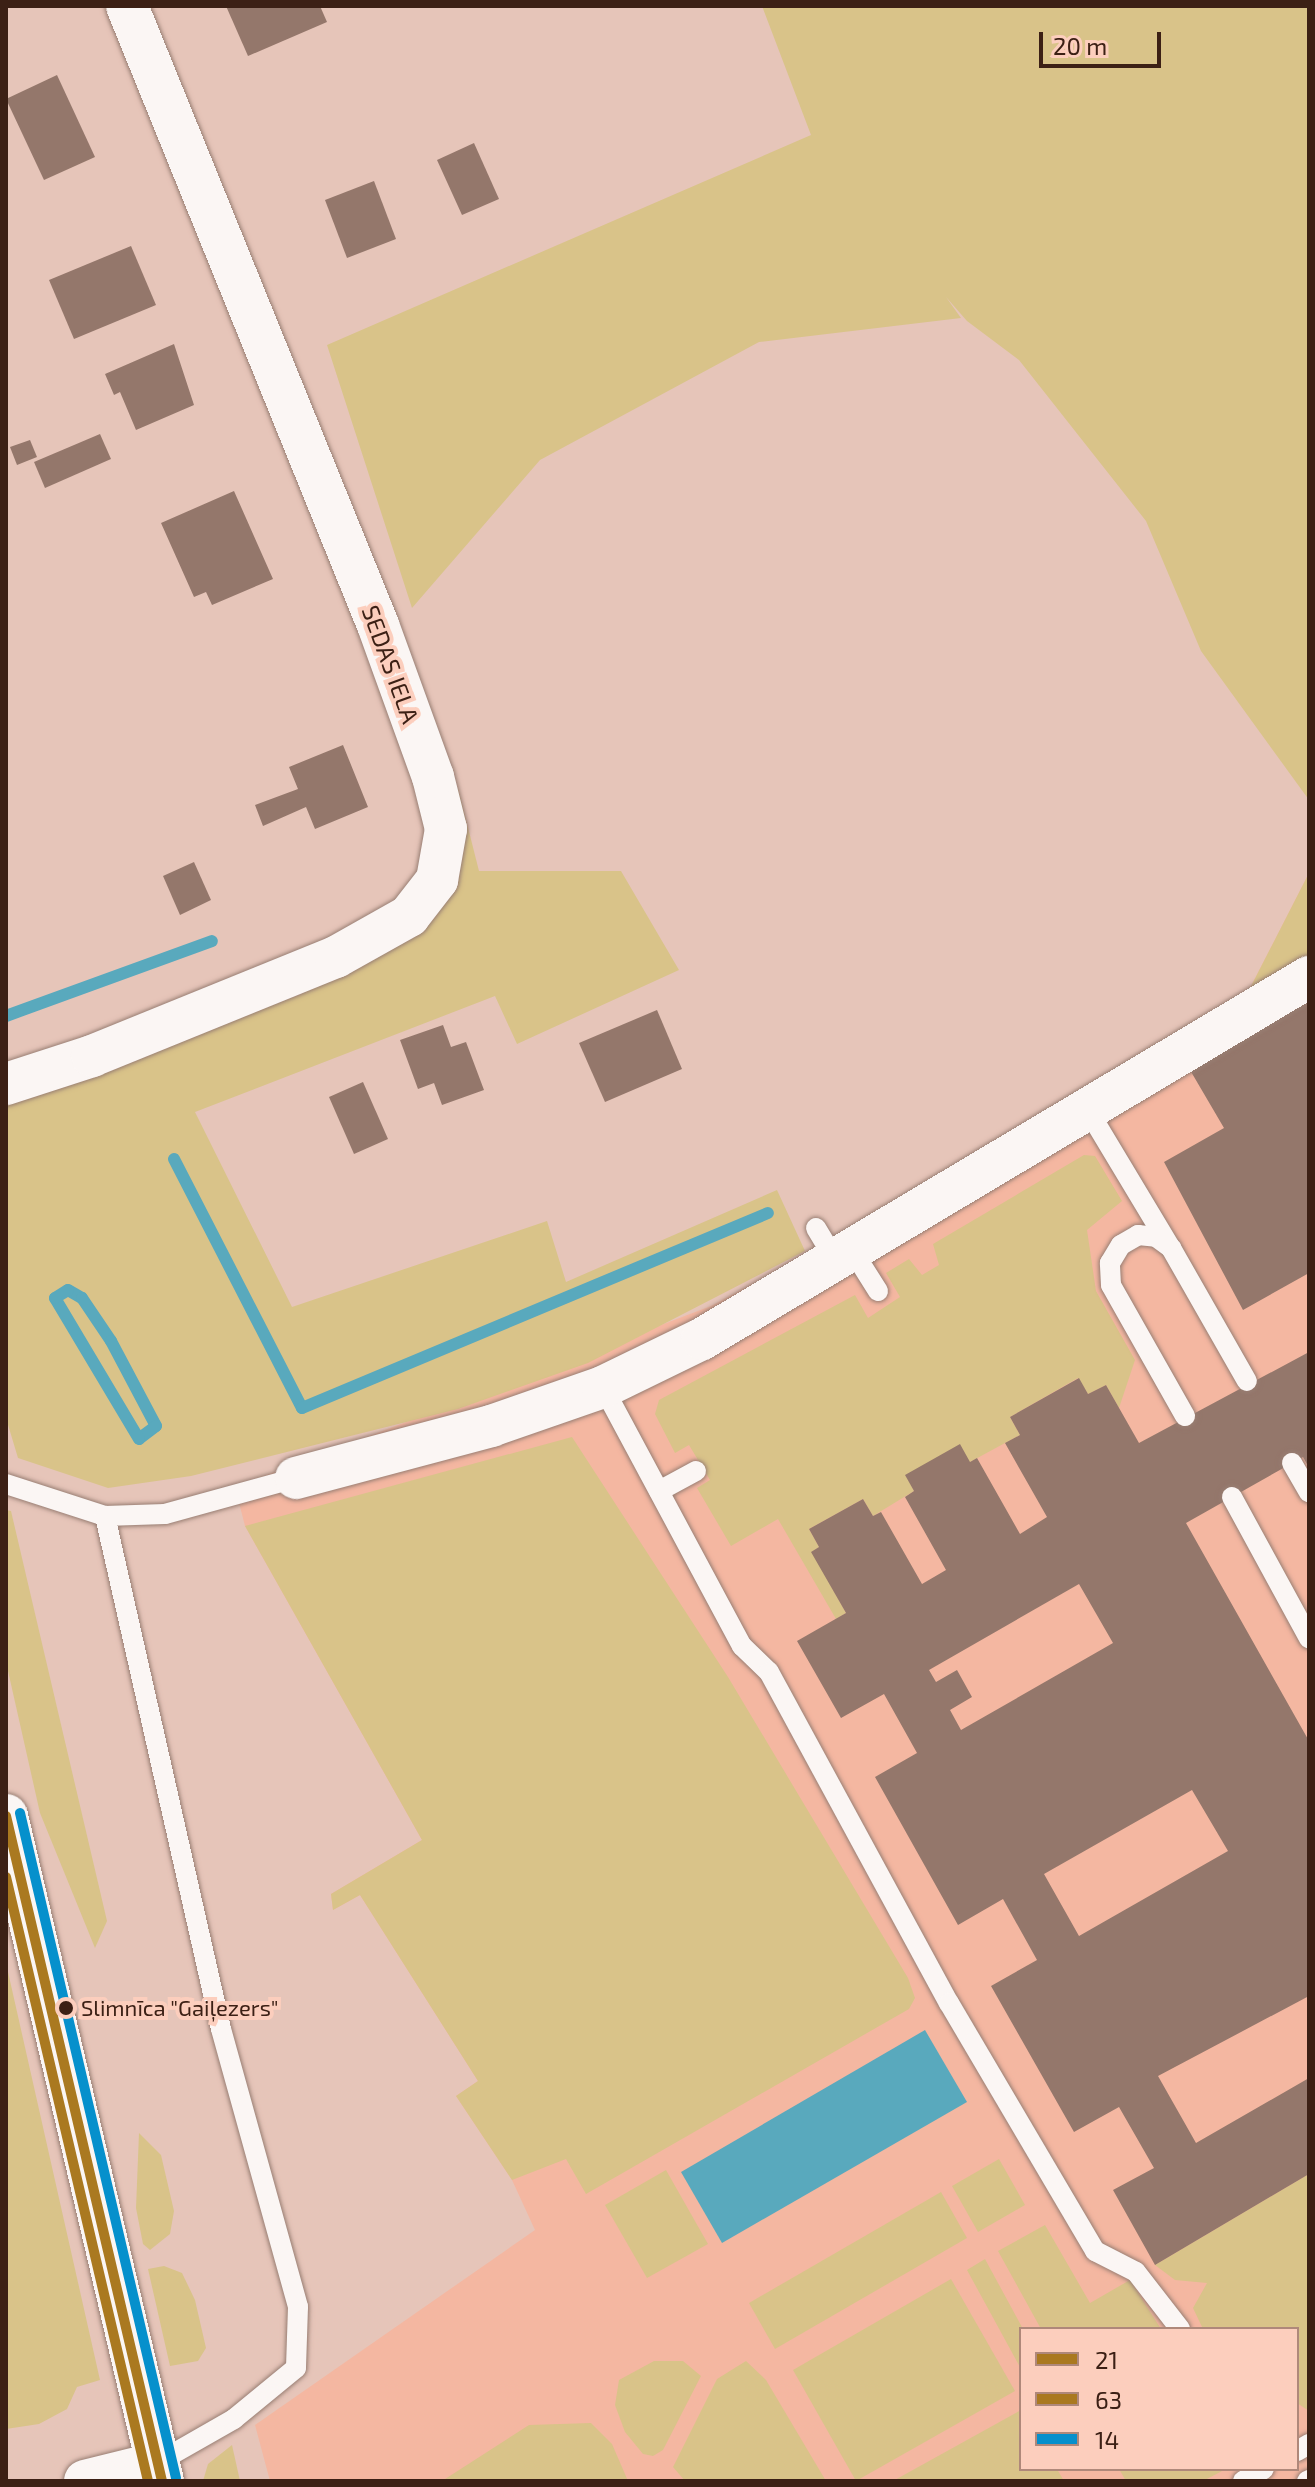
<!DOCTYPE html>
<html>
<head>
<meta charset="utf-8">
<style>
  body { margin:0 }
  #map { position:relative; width:1315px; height:2487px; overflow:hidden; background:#e6c5b9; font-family:"Exo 2",sans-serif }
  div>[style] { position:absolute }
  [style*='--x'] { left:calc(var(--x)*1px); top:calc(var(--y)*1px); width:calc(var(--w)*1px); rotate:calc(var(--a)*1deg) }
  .built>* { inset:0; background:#f4b7a1 }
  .green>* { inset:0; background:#d9c389 }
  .water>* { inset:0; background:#59a9bd }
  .stream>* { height:12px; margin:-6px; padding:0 6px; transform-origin:6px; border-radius:6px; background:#59a9bd }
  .building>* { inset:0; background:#94776b }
  .roads { filter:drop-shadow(0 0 2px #987e73) drop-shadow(0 0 2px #987e73) }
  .service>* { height:20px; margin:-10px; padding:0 10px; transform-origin:10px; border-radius:10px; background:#fbf6f4 }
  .minor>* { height:42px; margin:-21px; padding:0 21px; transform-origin:21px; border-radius:21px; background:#fbf6f4 }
  .tertiary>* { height:44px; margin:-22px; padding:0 22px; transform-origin:22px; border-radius:22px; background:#fbf6f4 }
  .bus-1>* { height:10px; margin:-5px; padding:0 5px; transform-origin:5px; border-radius:5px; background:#aa7920 }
  .bus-2>* { height:10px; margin:-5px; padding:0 5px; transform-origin:5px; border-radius:5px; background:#aa7920 }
  .bus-3>* { height:10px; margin:-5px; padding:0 5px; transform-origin:5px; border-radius:5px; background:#0690cc }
  .dots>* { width:22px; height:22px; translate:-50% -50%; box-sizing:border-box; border:4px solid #fccebd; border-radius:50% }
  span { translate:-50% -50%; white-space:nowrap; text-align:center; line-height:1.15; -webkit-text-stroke:8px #fccebd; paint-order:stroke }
  .bus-label { font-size:22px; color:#3c2015 }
  .left { translate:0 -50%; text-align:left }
  .street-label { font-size:24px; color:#3c2015 }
  .frame { position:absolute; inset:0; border:8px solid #3c2015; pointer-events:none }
  .legend { position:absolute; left:1019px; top:2327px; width:280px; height:144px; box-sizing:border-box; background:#fccebd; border:2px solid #af887a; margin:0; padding:10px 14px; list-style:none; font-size:24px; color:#3c2015 }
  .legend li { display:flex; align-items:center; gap:16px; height:40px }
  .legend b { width:40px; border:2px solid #af887a }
  .scale { position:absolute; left:1039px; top:32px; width:122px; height:36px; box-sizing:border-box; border:4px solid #3c2015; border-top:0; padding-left:10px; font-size:24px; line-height:28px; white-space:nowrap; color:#3c2015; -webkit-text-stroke:6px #fccebd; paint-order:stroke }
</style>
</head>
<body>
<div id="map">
  <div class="built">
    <i style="clip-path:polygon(evenodd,1309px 873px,1309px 2481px,270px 2481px,255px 2425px,535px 2230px,512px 2180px,456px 2096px,478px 2081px,360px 1895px,333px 1910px,331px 1894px,422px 1840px,245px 1526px,235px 1487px,711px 1306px,835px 1240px,1246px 996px,1309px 873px,1021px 2329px,1297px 2329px,1297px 2469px,1021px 2469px,1021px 2329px)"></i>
  </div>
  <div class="green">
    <i style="clip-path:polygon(762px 6px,1309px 6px,1309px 800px,1201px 651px,1146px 521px,1019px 360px,967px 321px,946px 297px,961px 318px,759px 342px,540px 460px,412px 608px,327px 345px,811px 135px)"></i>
    <i style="clip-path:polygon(458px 788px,479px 871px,621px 871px,679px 970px,517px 1044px,495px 996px,195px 1112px,292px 1307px,547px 1221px,566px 1282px,777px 1190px,805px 1251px,588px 1363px,458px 1409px,191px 1476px,108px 1488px,18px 1458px,6px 1418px,6px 1103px,299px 995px,414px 936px,457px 853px)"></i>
    <i style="clip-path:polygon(1309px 873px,1309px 960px,1246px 996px)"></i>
    <i style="clip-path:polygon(1084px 1155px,1095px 1156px,1122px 1201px,1087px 1230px,1096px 1291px,1135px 1360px,1119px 1408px,1106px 1385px,1088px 1394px,1078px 1378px,1010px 1417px,1020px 1435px,1005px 1443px,970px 1462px,906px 1475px,914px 1491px,873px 1516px,863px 1499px,809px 1529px,819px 1547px,812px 1552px,846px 1613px,836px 1619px,778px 1519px,731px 1546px,697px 1488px,710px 1480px,689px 1445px,675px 1453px,655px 1414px,659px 1400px,855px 1295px,868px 1318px,900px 1297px,886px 1273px,909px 1259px,922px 1275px,939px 1265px,933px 1244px)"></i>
    <i style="clip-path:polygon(572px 1437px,728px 1677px,908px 1978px,915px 1998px,909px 2009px,586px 2194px,566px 2159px,512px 2180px,456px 2096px,478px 2081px,360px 1895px,333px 1910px,331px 1894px,422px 1840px,245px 1526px)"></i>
    <i style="clip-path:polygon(6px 1510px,11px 1511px,107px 1921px,95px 1948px,40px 1813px,6px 1662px)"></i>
    <i style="clip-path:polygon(6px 1963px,100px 2380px,77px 2387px,67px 2409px,39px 2424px,6px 2429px)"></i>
    <i style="clip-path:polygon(139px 2133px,161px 2155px,174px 2211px,170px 2234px,150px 2250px,143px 2244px,136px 2208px)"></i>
    <i style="clip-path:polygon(999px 2159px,1025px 2205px,978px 2232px,952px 2186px)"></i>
    <i style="clip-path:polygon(666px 2170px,708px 2244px,647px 2278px,605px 2205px)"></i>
    <i style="clip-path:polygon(1309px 2174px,1309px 2411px,1297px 2403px,1297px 2329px,1203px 2329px,1193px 2308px,1207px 2283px,1175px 2280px,1155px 2265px)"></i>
    <i style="clip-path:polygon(941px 2192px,967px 2238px,775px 2349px,749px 2303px)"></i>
    <i style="clip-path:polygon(1045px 2225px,1090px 2303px,1130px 2280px,1161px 2329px,1041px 2329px,998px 2251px)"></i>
    <i style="clip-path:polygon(985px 2259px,1023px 2329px,1021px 2369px,967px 2270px)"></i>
    <i style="clip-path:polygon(164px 2266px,182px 2273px,195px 2300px,206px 2348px,198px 2361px,170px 2366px,148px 2269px)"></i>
    <i style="clip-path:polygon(951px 2279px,1015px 2391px,856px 2481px,793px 2370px)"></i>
    <i style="clip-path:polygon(654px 2361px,683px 2361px,701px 2376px,663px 2450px,653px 2456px,643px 2454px,625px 2432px,615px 2405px,619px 2380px)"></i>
    <i style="clip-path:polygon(746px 2361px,766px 2380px,826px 2481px,685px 2481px,673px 2467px,717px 2379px)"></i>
    <i style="clip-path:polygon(1021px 2410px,1021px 2469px,1057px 2469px,1064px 2481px,893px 2481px)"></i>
    <i style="clip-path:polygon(591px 2423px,612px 2444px,628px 2481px,442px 2481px,529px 2425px)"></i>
    <i style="clip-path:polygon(232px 2445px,240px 2481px,203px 2481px,208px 2464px)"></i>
    <i style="clip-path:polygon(1119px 2469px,1226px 2469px,1203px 2481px,1126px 2481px)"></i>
  </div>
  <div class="water">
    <i style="clip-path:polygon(925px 2030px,967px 2102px,722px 2243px,681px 2172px)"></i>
  </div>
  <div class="stream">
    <i style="--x:6;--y:1016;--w:219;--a:-20"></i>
    <i style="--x:174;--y:1159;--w:280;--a:62.8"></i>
    <i style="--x:302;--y:1408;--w:505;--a:-22.71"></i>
    <i style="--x:68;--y:1290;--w:16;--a:30"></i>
    <i style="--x:82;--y:1298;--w:52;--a:56"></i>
    <i style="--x:111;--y:1341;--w:96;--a:62.1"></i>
    <i style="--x:156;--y:1426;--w:21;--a:143"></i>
    <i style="--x:139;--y:1439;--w:164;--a:-120.8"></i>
    <i style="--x:55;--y:1298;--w:15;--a:-32"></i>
  </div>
  <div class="building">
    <i style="clip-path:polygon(226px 6px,320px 6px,327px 22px,248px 56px)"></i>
    <i style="clip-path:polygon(57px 75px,95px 157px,44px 180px,6px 99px)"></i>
    <i style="clip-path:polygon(474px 143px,499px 199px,462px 215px,437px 160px)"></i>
    <i style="clip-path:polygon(374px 181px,396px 239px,347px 258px,325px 200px)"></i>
    <i style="clip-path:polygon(131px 246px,156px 305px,74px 339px,49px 280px)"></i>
    <i style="clip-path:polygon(174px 344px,194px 405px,136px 430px,120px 392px,114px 395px,105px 374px)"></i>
    <i style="clip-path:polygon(100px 434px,111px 459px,45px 488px,34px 462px)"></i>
    <i style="clip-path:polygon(30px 440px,37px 457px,17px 465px,10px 447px)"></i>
    <i style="clip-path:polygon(234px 491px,273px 579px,212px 605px,206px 592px,194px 597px,161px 523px)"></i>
    <i style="clip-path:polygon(343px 745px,368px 807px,315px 829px,306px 807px,263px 826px,255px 805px,298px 789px,289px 767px)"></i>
    <i style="clip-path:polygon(194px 862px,211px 900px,180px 915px,163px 876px)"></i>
    <i style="clip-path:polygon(1309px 1001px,1309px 1273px,1243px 1310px,1164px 1162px,1224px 1128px,1190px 1070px)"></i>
    <i style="clip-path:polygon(657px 1010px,682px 1069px,605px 1102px,579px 1043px)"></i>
    <i style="clip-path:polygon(443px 1025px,451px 1047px,466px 1042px,484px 1090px,442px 1105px,434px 1083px,418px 1089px,400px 1040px)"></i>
    <i style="clip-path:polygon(363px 1082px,388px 1139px,354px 1154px,329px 1097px)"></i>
    <i style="clip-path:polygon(evenodd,1309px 1352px,1309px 1468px,1303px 1457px,1186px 1523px,1309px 1741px,1309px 1996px,1158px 2076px,1196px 2143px,1309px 2078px,1309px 2174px,1155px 2265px,1113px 2190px,1154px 2168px,1119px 2107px,1074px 2132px,991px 1986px,1037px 1960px,1003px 1899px,958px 1925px,875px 1777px,917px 1753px,884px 1694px,841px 1718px,797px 1641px,846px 1613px,811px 1552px,819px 1547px,809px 1529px,863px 1499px,873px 1516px,881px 1512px,922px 1584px,946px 1570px,905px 1497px,914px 1491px,905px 1475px,960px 1444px,970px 1462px,977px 1458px,1020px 1534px,1047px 1517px,1005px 1443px,1020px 1435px,1010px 1417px,1079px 1378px,1088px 1394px,1106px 1385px,1139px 1443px,1309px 1352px,1079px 1584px,1113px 1643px,961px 1730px,950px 1710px,972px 1697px,957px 1670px,936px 1682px,929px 1670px,1079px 1584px,1309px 1352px,1192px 1790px,1228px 1851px,1079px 1936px,1044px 1874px,1192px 1790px)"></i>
  </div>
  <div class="roads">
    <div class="service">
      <i style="--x:1089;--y:1112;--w:155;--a:59"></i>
      <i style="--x:816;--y:1228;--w:41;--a:59"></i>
      <i style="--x:854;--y:1253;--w:45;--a:57.7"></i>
      <i style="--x:603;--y:1387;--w:294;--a:61.8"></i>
      <i style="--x:742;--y:1646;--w:37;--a:44"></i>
      <i style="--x:769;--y:1672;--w:377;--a:61.5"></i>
      <i style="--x:949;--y:2003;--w:288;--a:59.5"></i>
      <i style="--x:1095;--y:2251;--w:46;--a:27.1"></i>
      <i style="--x:1136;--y:2272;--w:72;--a:52.3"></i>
      <i style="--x:1185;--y:1416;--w:150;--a:-119.5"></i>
      <i style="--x:1111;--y:1285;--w:22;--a:-93"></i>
      <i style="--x:1110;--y:1263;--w:21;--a:-59"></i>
      <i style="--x:1121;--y:1245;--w:20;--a:-30"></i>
      <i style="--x:1138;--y:1235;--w:18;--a:6"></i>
      <i style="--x:1156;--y:1237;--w:19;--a:36"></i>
      <i style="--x:1171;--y:1248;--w:153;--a:60.3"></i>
      <i style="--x:1292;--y:1463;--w:34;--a:60"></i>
      <i style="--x:6;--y:1484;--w:104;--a:17.9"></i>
      <i style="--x:105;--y:1516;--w:60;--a:-1.9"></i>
      <i style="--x:165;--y:1514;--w:136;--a:-15.4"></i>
      <i style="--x:659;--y:1491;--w:42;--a:-28.4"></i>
      <i style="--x:1232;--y:1497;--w:161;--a:61.4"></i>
      <i style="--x:105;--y:1516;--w:526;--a:77.26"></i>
      <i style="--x:221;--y:2029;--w:288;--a:74.5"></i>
      <i style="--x:298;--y:2307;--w:61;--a:91.9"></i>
      <i style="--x:296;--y:2368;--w:80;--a:140.6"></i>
      <i style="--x:234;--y:2419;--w:89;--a:150.3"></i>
      <i style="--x:1297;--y:2451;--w:14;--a:-30"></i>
      <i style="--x:1243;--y:2481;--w:24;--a:-30"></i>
      <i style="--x:1307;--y:2481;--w:2;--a:-27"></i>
    </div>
    <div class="minor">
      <i style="--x:6;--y:1084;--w:90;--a:-18"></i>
      <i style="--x:92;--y:1056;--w:263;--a:-22.1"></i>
      <i style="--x:336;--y:957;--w:84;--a:-29.3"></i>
      <i style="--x:409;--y:916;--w:46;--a:-52.1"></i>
      <i style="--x:437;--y:880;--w:52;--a:-80"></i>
      <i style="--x:446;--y:829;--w:54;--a:-104"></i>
      <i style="--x:433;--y:777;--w:162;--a:-109.9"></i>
      <i style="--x:378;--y:625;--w:668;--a:-112.07"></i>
      <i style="--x:296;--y:1478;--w:202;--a:-14.9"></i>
      <i style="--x:491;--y:1426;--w:119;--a:-19.2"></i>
      <i style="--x:603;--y:1387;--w:110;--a:-25.9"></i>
      <i style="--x:702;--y:1339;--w:707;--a:-30.81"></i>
      <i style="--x:85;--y:2481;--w:74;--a:-14"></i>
    </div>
    <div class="tertiary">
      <i style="--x:6;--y:1816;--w:683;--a:76.8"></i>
    </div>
  </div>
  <div class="bus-1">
    <i style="--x:6;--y:1816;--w:683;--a:76.8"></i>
  </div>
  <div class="bus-2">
    <i style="--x:6;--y:1877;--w:620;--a:76.77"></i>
  </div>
  <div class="bus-3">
    <i style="--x:20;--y:1813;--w:683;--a:76.8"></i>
  </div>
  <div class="dots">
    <i style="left:66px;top:2008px;background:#3c2015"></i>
  </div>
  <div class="bus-label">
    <span class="left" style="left:81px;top:2008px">Slimnīca "Gaiļezers"</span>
  </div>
  <div class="street-label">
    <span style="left:391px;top:664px;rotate:70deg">SEDAS IELA</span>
  </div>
  <div class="frame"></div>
  <ul class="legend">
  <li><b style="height:10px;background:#aa7920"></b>21</li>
  <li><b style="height:10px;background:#aa7920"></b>63</li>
  <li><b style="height:10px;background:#0690cc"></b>14</li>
  </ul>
  <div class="scale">20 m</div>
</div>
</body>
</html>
